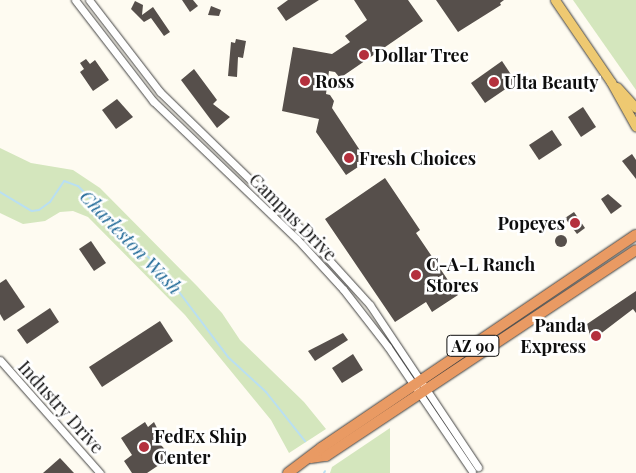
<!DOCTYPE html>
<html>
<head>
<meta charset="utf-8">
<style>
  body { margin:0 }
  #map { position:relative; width:636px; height:473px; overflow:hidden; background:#fefbf1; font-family:"Playfair Display",serif }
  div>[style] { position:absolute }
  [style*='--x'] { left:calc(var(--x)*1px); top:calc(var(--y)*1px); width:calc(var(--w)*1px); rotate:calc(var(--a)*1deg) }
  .green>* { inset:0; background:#d4e6bd }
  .stream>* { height:2px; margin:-1px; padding:0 1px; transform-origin:1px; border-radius:1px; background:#b9dff2 }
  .building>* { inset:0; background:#564f4b }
  .round { border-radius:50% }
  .roads { filter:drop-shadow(0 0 1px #414141) drop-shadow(0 0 1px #414141) }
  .minor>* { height:7px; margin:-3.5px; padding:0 3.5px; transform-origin:3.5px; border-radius:3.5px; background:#fff }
  .major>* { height:9px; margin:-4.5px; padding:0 4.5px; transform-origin:4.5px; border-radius:4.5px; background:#eec971 }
  .highway>* { height:10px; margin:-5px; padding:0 5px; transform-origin:5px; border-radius:5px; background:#e99a63 }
  .dots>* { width:14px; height:14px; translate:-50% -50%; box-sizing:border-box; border:2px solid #fff; border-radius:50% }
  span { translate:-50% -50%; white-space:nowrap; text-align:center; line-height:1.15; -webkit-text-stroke:5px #fff; paint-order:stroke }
  .shield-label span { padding:1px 4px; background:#fff; border:1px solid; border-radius:4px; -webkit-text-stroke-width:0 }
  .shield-label { font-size:16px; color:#0e0e0e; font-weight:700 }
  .poi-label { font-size:18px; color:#0e0e0e; font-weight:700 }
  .left { translate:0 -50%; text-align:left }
  .right { translate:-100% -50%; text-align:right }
  .street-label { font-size:18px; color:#0e0e0e }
  .water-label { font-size:19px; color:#206997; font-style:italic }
</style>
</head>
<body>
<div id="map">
  <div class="green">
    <i style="clip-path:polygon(573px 0,636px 0,636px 90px)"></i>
    <i style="clip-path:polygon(0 148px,31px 163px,73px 170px,100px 188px,197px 286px,222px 313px,240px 340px,304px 402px,326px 429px,289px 453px,271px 420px,185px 315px,88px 217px,73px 211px,60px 212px,45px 221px,23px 224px,0 213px)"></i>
    <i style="clip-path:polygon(390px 428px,390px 473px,330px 473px,332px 467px)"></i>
  </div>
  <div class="stream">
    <i style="--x:0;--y:192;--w:37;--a:31"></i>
    <i style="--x:32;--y:211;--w:7;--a:-8"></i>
    <i style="--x:39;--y:210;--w:14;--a:-36"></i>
    <i style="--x:50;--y:202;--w:25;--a:-56"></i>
    <i style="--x:64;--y:181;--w:15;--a:20"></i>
    <i style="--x:78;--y:186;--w:127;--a:45.3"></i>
    <i style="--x:167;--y:276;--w:101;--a:53"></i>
    <i style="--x:228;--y:357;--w:52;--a:42.6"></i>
    <i style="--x:266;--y:392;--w:63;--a:51.5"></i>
    <i style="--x:324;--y:473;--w:2;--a:-63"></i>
  </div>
  <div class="building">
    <i style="clip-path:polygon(182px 0,193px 0,198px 6px,190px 12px)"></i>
    <i style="clip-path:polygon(288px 0,319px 0,286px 21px,277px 8px)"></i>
    <i style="clip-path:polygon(354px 0,408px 0,423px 21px,340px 78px,335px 72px,329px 71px,326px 94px,330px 95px,334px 101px,332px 108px,367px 161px,346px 175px,316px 132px,319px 119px,282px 111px,293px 47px,332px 54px,350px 42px,345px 36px,367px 20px)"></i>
    <i style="clip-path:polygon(436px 0,504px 0,500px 3px,501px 5px,458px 32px)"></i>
    <i style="clip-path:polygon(135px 1px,143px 5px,142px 15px,153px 7px,170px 32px,164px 36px,151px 18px,144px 22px,131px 9px)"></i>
    <i style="clip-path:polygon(211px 6px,221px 10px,219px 16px,208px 15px)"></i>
    <i style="clip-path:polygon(236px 39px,246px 41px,243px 58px,238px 57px,237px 77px,228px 76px,231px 42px,235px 43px)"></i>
    <i style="clip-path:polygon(86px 59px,90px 64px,95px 60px,109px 80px,93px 91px,80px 72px,84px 69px,80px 63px)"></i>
    <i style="clip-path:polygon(502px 61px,516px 82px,485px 103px,471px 83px)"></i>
    <i style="clip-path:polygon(194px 69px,217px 100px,213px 104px,230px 117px,217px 128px,181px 80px)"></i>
    <i style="clip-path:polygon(117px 99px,133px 117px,116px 129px,102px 110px)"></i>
    <i style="clip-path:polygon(583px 107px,596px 127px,581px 137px,568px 117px)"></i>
    <i style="clip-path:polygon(552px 130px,562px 145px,539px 160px,529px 145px)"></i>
    <i style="clip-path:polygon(632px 154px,636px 160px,636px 179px,622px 161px)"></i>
    <i style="clip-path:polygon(385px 178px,420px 230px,416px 233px,458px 295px,432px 312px,426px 302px,395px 322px,325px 219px)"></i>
    <i style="clip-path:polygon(608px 194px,622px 206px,611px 214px,601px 199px)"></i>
    <i style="clip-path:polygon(574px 212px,585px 228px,577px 234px,565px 218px)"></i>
    <i class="round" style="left:555px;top:235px;width:12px;height:12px"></i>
    <i style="clip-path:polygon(91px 241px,106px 263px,94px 271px,79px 249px)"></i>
    <i style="clip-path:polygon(6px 279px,25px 307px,4px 321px,0 314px,0 283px)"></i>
    <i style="clip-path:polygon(636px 291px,636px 313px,633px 309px,595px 338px,592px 334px,590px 336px,587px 324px)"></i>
    <i style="clip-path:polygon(50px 308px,59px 322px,27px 344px,17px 330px)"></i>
    <i style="clip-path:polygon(160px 321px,173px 341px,102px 387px,89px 367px)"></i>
    <i style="clip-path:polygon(343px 333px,348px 340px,315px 361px,308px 351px)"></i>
    <i style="clip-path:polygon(353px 354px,363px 370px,342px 383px,332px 368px)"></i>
    <i style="clip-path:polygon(145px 422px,148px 427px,154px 422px,158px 430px,153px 436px,169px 454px,168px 459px,147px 473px,132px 473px,124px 461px,132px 455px,121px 438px)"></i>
    <i style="clip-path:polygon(60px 458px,74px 473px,43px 473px)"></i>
  </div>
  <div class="roads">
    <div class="minor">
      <i style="--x:75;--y:0;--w:128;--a:52.3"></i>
      <i style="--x:153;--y:101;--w:199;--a:43.8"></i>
      <i style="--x:297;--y:239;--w:68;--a:47.4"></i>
      <i style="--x:343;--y:289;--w:73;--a:52.2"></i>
      <i style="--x:388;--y:347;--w:150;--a:55.9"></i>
      <i style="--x:89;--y:0;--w:116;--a:52.3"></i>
      <i style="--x:160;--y:92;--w:195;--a:44.2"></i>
      <i style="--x:300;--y:228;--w:104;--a:47.7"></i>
      <i style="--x:370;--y:305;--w:195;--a:56.3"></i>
      <i style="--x:0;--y:360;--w:151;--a:48.5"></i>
    </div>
    <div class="major">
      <i style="--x:555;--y:0;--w:99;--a:55.7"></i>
      <i style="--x:611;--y:82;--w:51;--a:60.9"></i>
      <i style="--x:617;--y:87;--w:28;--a:48"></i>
    </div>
    <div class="highway">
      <i style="--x:311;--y:458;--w:15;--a:-8"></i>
      <i style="--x:326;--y:456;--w:372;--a:-33.6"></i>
      <i style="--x:288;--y:473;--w:41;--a:-37.1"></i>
      <i style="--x:321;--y:448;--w:380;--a:-34.1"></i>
    </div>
  </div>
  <div class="dots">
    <i style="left:364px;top:55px;background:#b4303d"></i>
    <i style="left:305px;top:81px;background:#b4303d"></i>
    <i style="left:494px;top:82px;background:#b4303d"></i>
    <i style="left:349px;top:158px;background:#b4303d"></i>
    <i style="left:575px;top:223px;background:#b4303d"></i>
    <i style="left:416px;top:275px;background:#b4303d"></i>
    <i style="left:596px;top:336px;background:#b4303d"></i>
    <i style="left:144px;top:447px;background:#b4303d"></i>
  </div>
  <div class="shield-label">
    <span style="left:473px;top:346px">AZ 90</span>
  </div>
  <div class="poi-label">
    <span class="left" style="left:374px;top:55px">Dollar Tree</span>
    <span class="left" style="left:315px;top:81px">Ross</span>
    <span class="left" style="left:504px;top:82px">Ulta Beauty</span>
    <span class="left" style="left:359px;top:158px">Fresh Choices</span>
    <span class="right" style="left:565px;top:223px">Popeyes</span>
    <span class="left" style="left:426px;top:275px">C-A-L Ranch<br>Stores</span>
    <span class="right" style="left:586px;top:336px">Panda<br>Express</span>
    <span class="left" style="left:154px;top:447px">FedEx Ship<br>Center</span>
  </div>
  <div class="street-label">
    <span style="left:293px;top:217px;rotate:45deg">Campus Drive</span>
    <span style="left:61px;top:407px;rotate:48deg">Industry Drive</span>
  </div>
  <div class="water-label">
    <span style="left:131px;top:242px;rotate:46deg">Charleston Wash</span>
  </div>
</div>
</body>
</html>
